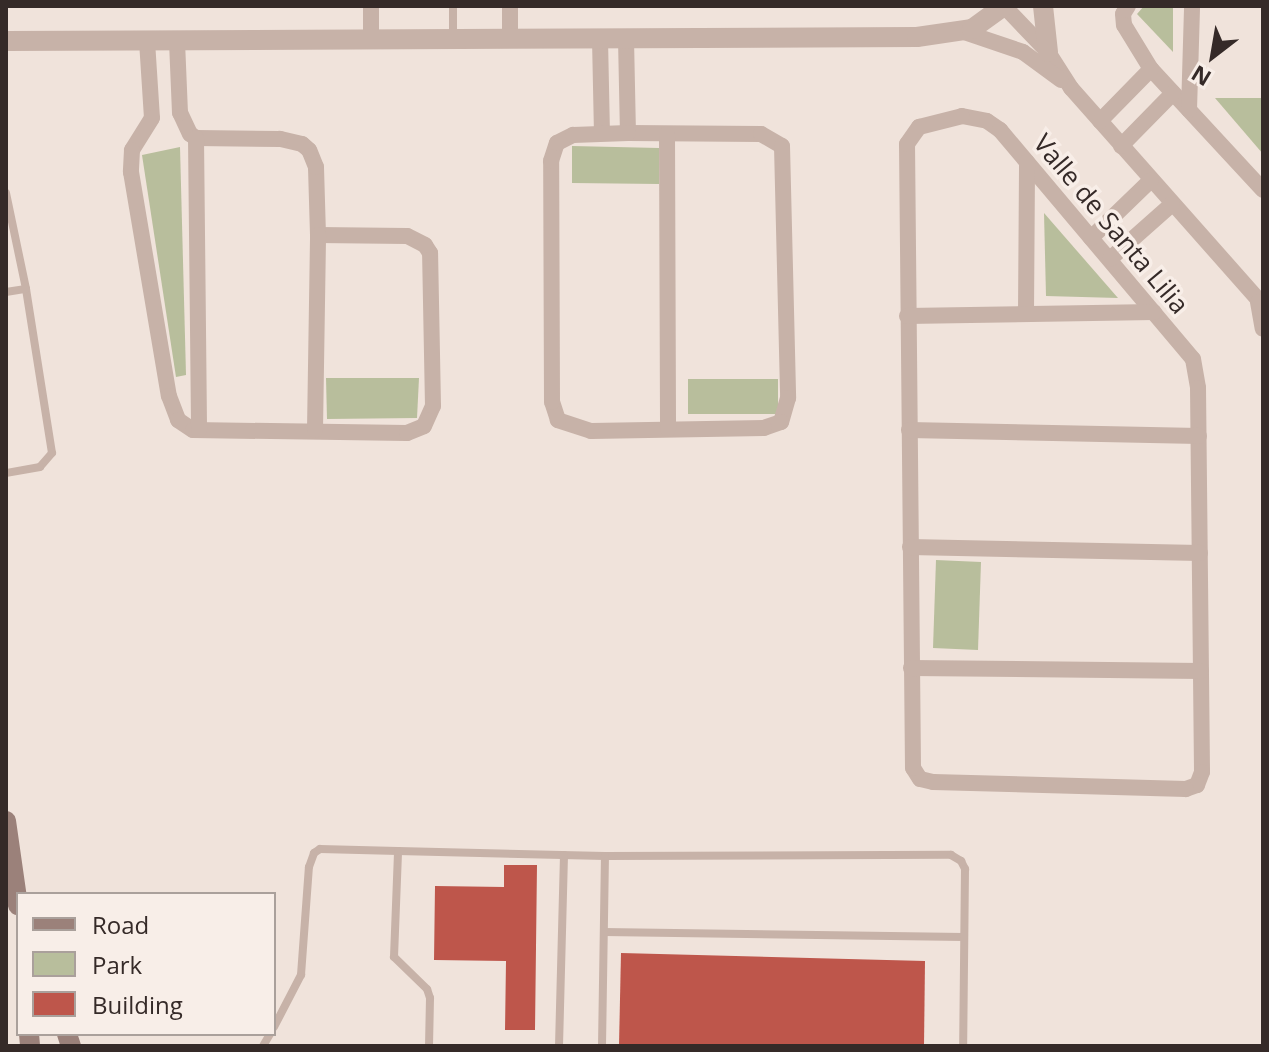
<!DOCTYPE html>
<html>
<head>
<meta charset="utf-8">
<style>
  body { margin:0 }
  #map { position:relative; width:1269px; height:1052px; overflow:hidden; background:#f0e3db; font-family:"Open Sans",sans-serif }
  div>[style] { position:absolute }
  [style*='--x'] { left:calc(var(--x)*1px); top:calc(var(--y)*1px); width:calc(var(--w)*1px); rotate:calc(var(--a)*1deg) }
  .green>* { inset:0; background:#b8be9c }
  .building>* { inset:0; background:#be564b }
  .service>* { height:8px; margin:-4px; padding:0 4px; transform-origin:4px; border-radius:4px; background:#c7b2a8 }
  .minor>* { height:16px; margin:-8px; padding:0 8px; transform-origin:8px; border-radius:8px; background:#c7b2a8 }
  .tertiary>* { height:20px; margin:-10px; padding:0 10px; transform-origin:10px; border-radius:10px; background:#c7b2a8 }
  .secondary>* { height:20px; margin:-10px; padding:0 10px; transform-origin:10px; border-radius:10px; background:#9b817a }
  span { translate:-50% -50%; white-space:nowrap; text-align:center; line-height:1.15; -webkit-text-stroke:7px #f8eee8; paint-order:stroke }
  .street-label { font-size:26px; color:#352a28 }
  .frame { position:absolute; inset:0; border:8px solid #352a28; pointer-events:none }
  .legend { position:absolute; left:16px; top:892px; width:260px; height:144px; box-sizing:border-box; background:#f8eee8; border:2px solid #aaa09b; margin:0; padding:10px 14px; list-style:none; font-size:24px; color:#352a28 }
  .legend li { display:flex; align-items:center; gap:16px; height:40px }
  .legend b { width:40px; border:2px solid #aaa09b }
  .north { position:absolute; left:1173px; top:16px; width:80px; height:80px; -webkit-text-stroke:6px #f8eee8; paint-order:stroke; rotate:211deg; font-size:22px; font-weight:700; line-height:32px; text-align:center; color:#352a28 }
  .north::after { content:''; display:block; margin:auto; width:28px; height:36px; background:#352a28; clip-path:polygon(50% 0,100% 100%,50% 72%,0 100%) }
</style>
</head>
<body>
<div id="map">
  <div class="green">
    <i style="clip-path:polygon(1144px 6px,1173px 6px,1173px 52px,1137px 14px)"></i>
    <i style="clip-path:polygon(1215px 98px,1263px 98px,1263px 154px)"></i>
    <i style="clip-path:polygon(572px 146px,659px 148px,659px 184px,572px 183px)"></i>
    <i style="clip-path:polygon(180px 147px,186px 375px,176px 377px,142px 155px)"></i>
    <i style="clip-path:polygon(1044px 213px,1118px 298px,1046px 296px)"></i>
    <i style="clip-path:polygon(326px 378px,419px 378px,417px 418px,327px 419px)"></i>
    <i style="clip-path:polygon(688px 379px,778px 379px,778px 414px,688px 414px)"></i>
    <i style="clip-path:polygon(936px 560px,981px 562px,978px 650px,933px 648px)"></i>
  </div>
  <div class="building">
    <i style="clip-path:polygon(504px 865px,537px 865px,535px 1030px,505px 1030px,506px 961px,434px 960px,435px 886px,504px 887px)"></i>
    <i style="clip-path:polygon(621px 953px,925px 961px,924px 1046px,619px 1046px)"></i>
  </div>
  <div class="service">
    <i style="--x:453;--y:38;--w:32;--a:-90"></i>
    <i style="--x:6;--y:193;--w:98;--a:78.2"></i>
    <i style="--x:26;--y:289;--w:166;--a:81"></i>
    <i style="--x:52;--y:453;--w:18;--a:131"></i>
    <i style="--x:40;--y:467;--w:35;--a:170"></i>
    <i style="--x:6;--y:292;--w:20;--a:-9"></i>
    <i style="--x:604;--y:932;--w:360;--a:0.8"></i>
    <i style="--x:274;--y:1027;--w:59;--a:-62.6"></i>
    <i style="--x:301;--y:975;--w:108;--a:-85.8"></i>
    <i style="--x:309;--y:867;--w:15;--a:-70"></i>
    <i style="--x:314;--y:853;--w:7;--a:-34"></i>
    <i style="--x:320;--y:849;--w:78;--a:1.5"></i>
    <i style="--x:263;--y:1046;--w:14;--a:-60"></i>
    <i style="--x:429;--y:1046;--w:48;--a:-88.8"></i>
    <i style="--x:430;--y:998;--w:9;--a:-108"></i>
    <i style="--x:427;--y:989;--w:46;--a:-135.9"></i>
    <i style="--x:394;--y:957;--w:106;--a:-87.8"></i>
    <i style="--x:398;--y:851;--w:207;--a:1.4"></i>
    <i style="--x:605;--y:856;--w:346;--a:-0.2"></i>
    <i style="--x:951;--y:855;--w:12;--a:31"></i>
    <i style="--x:961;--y:861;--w:9;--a:63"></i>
    <i style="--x:965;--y:869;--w:177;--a:90.6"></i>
    <i style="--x:559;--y:1046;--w:191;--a:-88.5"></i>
    <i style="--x:602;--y:1046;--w:190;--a:-89.1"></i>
  </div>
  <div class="minor">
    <i style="--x:371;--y:6;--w:35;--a:90"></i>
    <i style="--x:510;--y:6;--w:32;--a:90"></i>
    <i style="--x:1004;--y:6;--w:64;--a:46.3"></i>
    <i style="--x:1048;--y:52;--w:43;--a:57.4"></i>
    <i style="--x:1071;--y:88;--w:290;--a:48.5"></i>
    <i style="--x:1128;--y:6;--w:9;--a:122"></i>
    <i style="--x:1123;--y:14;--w:11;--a:85"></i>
    <i style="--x:1124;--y:25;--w:52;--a:58.5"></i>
    <i style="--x:1151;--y:69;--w:165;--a:47.2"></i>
    <i style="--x:964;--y:32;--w:62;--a:18.7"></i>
    <i style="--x:1023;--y:52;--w:47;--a:36.4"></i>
    <i style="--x:600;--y:39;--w:94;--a:88.8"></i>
    <i style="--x:626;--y:39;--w:94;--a:88.8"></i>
    <i style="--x:147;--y:41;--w:77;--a:86.3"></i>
    <i style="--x:152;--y:118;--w:38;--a:122"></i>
    <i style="--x:132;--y:150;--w:22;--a:93"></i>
    <i style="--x:131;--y:172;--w:227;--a:80.4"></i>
    <i style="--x:169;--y:396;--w:26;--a:69"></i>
    <i style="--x:178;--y:420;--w:18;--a:34"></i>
    <i style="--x:193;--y:430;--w:214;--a:0.8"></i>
    <i style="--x:407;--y:433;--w:18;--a:-22"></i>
    <i style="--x:424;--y:426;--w:22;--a:-66"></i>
    <i style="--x:433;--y:406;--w:153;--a:-91.1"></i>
    <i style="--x:430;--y:253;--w:9;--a:-122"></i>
    <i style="--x:425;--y:245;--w:20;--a:-153"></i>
    <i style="--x:407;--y:236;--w:89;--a:-179.4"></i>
    <i style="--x:318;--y:235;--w:68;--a:-91.7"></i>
    <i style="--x:316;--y:167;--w:18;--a:-112"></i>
    <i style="--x:309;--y:150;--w:9;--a:-139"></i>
    <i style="--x:302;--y:144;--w:23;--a:-167"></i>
    <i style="--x:280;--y:139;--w:84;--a:-179.3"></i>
    <i style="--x:196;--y:138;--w:7;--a:-146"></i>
    <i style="--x:190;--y:134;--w:23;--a:-115"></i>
    <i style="--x:180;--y:113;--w:71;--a:-92.4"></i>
    <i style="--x:1189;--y:110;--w:104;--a:-88.3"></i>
    <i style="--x:962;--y:116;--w:25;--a:11"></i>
    <i style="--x:987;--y:121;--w:16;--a:35"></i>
    <i style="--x:1000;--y:130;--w:299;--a:49.9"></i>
    <i style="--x:1193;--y:359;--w:29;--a:80"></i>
    <i style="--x:1198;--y:388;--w:384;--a:89.4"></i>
    <i style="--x:1202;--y:772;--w:14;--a:111"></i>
    <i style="--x:1197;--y:785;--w:12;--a:160"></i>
    <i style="--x:1186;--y:789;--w:253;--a:-178.4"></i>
    <i style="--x:933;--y:782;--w:13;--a:-167"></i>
    <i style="--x:920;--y:779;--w:13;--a:-122"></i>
    <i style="--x:913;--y:768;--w:624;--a:-90.55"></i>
    <i style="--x:907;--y:144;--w:21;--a:-55"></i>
    <i style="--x:919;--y:127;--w:44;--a:-14.3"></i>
    <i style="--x:1100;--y:121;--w:73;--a:-45.6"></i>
    <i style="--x:628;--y:133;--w:133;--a:0.4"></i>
    <i style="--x:761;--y:134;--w:24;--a:30"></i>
    <i style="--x:782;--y:146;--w:252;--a:88.6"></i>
    <i style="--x:788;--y:398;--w:25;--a:106"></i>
    <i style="--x:781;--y:422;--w:18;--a:161"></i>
    <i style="--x:764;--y:428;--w:173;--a:179"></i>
    <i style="--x:591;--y:431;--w:35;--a:-162"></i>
    <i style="--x:558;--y:420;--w:19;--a:-108"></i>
    <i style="--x:552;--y:402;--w:241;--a:-90.2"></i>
    <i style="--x:551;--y:161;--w:19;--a:-72"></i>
    <i style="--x:557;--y:143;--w:18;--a:-27"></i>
    <i style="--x:573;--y:135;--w:55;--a:-2.1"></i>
    <i style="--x:667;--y:134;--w:295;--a:89.8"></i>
    <i style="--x:196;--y:138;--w:292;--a:89.4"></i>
    <i style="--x:1121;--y:146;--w:74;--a:-45.5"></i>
    <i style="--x:1091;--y:238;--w:83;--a:-44"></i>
    <i style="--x:1110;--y:259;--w:83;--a:-41.6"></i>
    <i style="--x:1258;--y:302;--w:27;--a:80"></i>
    <i style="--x:1026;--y:312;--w:150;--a:-89.6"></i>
    <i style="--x:907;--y:316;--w:247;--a:-0.9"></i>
    <i style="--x:315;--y:430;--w:195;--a:-89.1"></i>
    <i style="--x:909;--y:430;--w:290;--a:1.2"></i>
    <i style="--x:910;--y:547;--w:290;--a:1.2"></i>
    <i style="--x:911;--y:668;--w:290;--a:0.6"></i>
  </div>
  <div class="tertiary">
    <i style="--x:1043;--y:6;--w:46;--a:83.8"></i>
    <i style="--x:6;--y:41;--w:911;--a:-0.25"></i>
    <i style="--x:917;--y:37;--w:56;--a:-8.3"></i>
    <i style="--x:972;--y:29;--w:39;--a:-36"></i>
  </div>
  <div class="secondary">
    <i style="--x:6;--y:821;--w:85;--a:81.9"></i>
    <i style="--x:29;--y:1034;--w:12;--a:85"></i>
    <i style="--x:67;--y:1034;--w:13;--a:72"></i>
  </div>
  <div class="street-label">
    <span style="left:1111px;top:224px;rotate:50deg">Valle de Santa Lilia</span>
  </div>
  <div class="frame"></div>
  <ul class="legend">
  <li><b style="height:10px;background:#9b817a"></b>Road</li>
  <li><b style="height:22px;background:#b8be9c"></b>Park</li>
  <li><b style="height:22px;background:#be564b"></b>Building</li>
  </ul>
  <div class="north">N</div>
</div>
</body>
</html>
